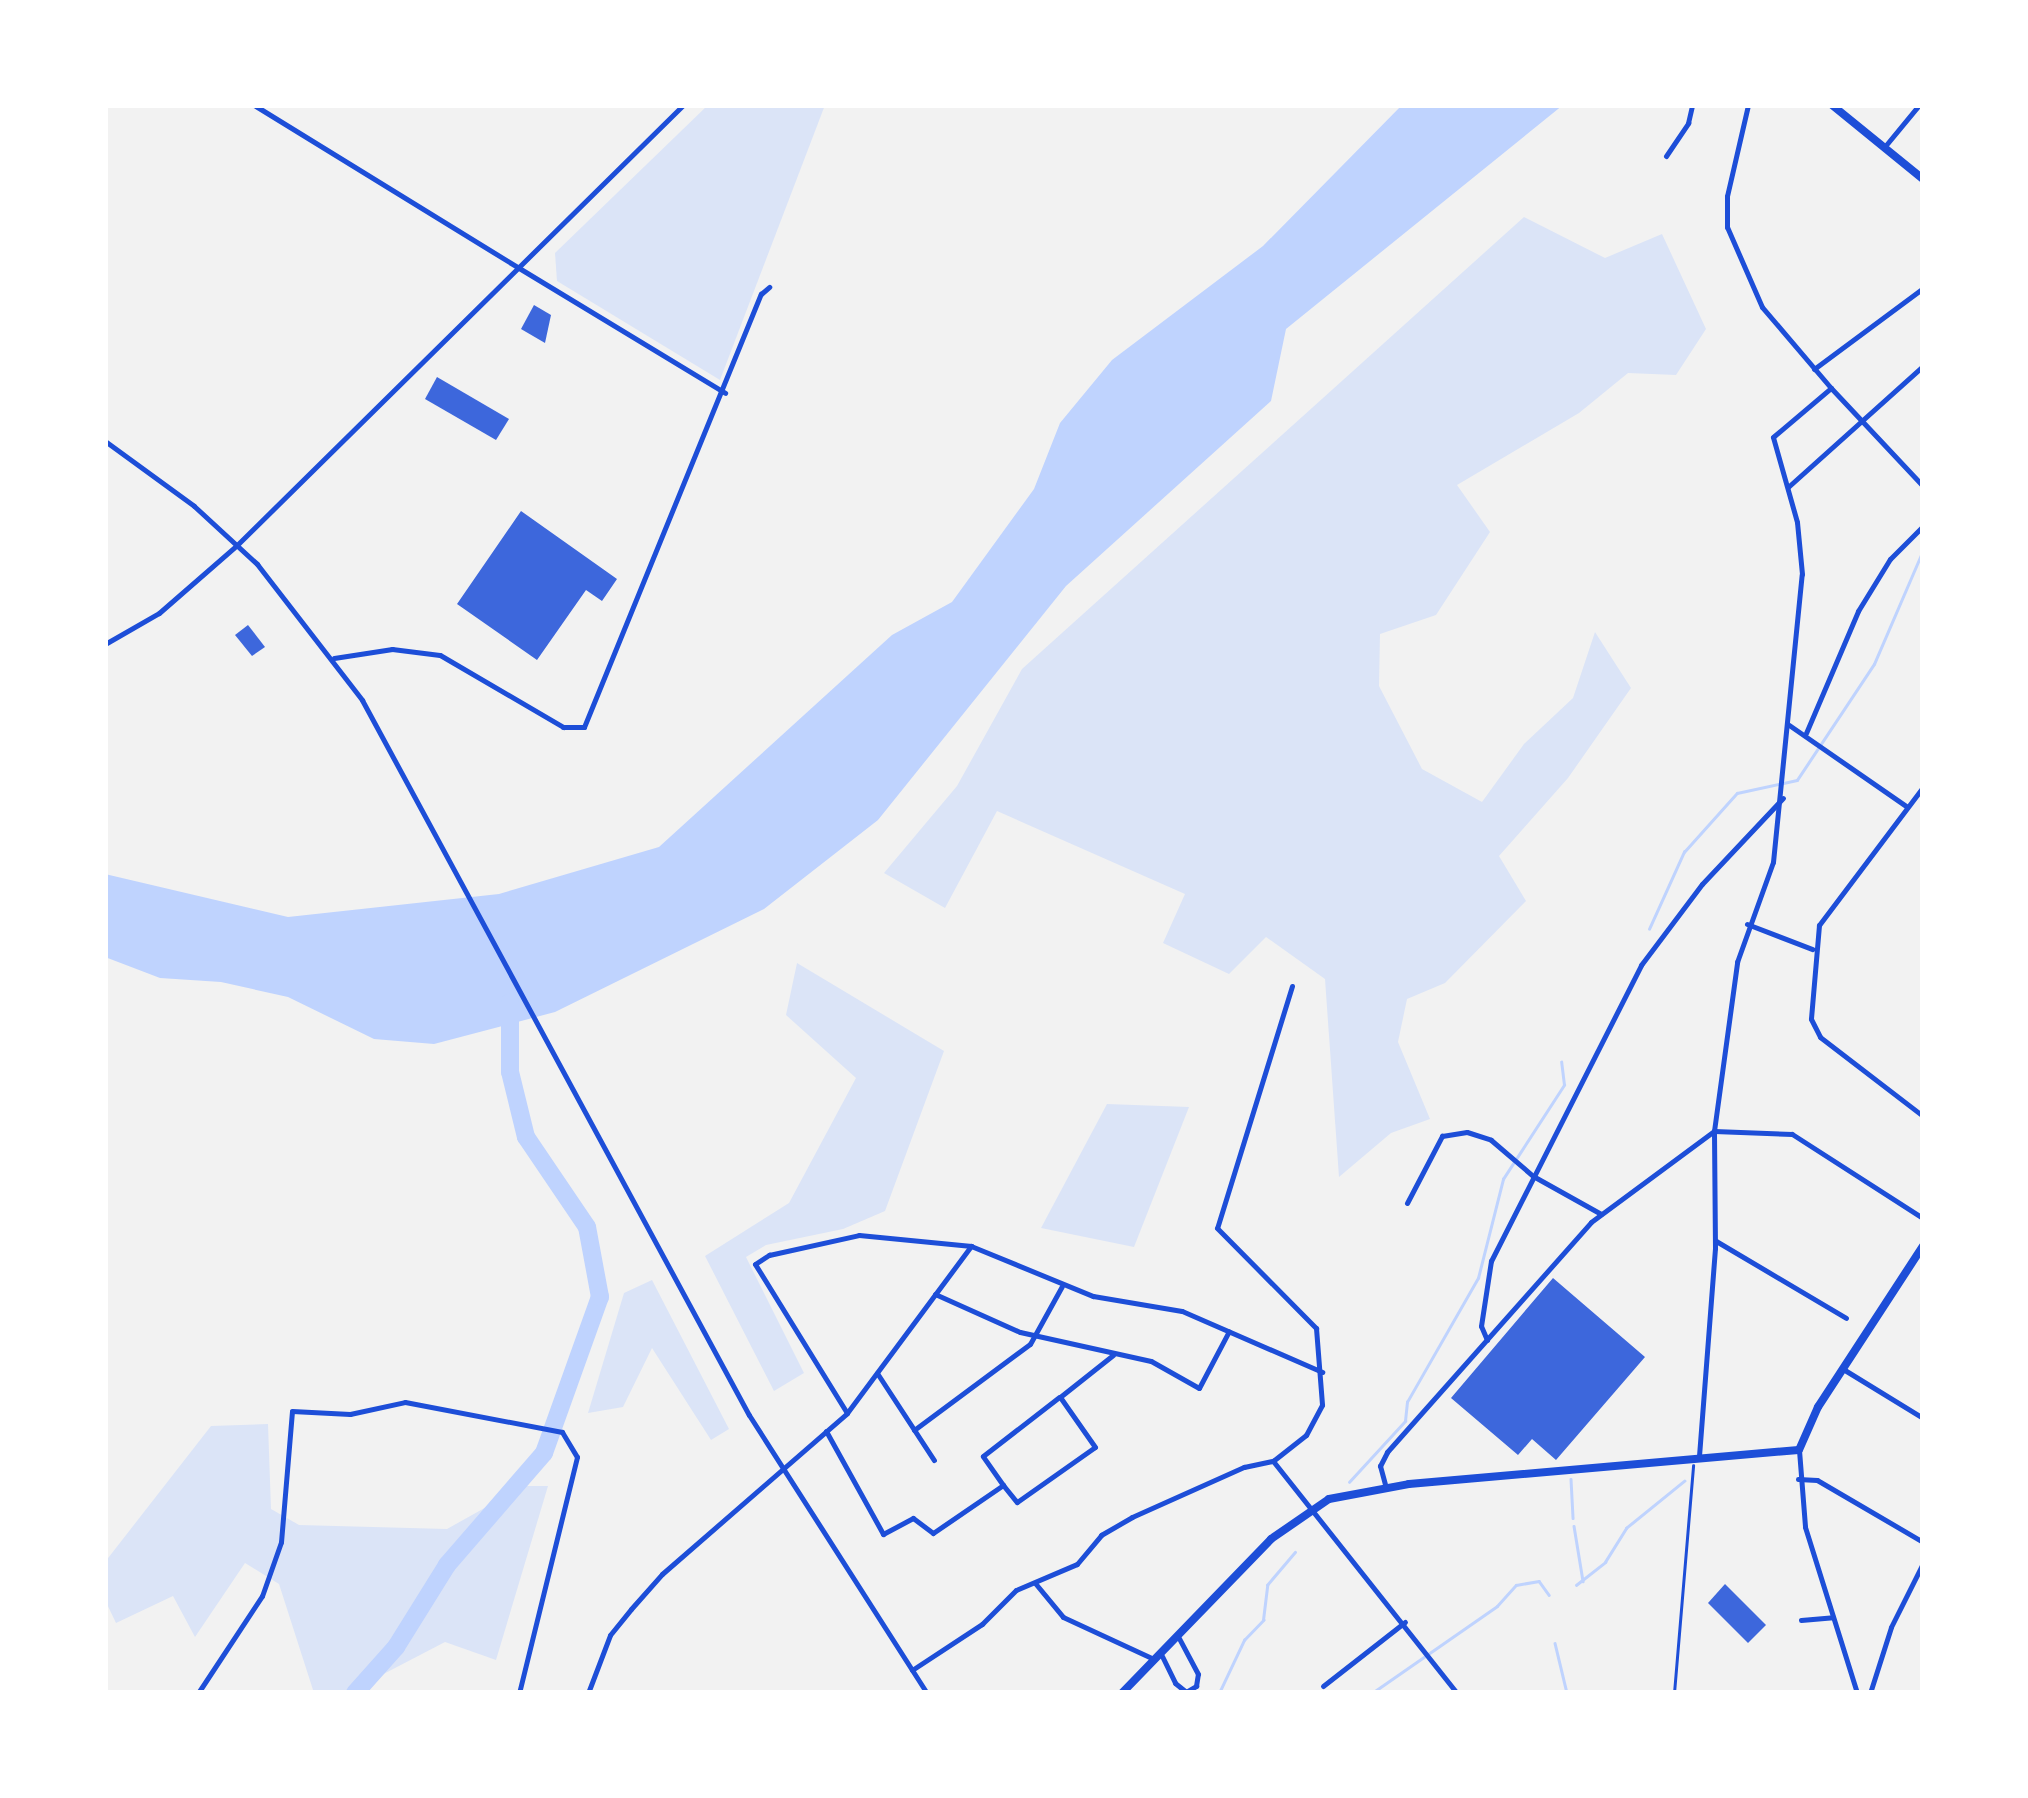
<!DOCTYPE html>
<html>
<head>
<meta charset="utf-8">
<style>
  body { margin:0 }
  #map { position:relative; width:2028px; height:1798px; overflow:hidden; background:#f2f2f2; font-family:Arial,sans-serif }
  div>[style] { position:absolute }
  [style*='--x'] { left:calc(var(--x)*1px); top:calc(var(--y)*1px); width:calc(var(--w)*1px); rotate:calc(var(--a)*1deg) }
  .green>* { inset:0; background:#dbe4f7 }
  .water>* { inset:0; background:#bfd3fe }
  .stream>* { height:2.5px; margin:-1.25px; padding:0 1.25px; transform-origin:1.25px; border-radius:1.25px; background:#bfd3fe }
  .river>* { height:18px; margin:-9px; padding:0 9px; transform-origin:9px; border-radius:9px; background:#bfd3fe }
  .building>* { inset:0; background:#3d67dc }
  .path>* { height:2.5px; margin:-1.25px; padding:0 1.25px; transform-origin:1.25px; border-radius:1.25px; background:#1d4ed8 }
  .minor>* { height:5px; margin:-2.5px; padding:0 2.5px; transform-origin:2.5px; border-radius:2.5px; background:#1d4ed8 }
  .tertiary>* { height:5px; margin:-2.5px; padding:0 2.5px; transform-origin:2.5px; border-radius:2.5px; background:#1d4ed8 }
  .primary>* { height:8px; margin:-4px; padding:0 4px; transform-origin:4px; border-radius:4px; background:#1d4ed8 }
  span { translate:-50% -50%; white-space:nowrap; text-align:center; line-height:1.15; -webkit-text-stroke:8px #fff; paint-order:stroke }
  .frame { position:absolute; inset:0; border:108px solid #fff; pointer-events:none }
</style>
</head>
<body>
<div id="map">
  <div class="green">
    <i style="clip-path:polygon(708px 105px,825px 105px,720px 380px,557px 281px,555px 253px)"></i>
    <i style="clip-path:polygon(1524px 217px,1605px 258px,1662px 234px,1706px 329px,1676px 375px,1628px 373px,1579px 413px,1457px 485px,1490px 532px,1436px 615px,1380px 634px,1379px 686px,1422px 769px,1482px 802px,1524px 744px,1573px 698px,1595px 632px,1631px 688px,1568px 778px,1499px 856px,1526px 901px,1445px 983px,1407px 999px,1398px 1042px,1430px 1119px,1391px 1133px,1339px 1177px,1325px 979px,1266px 937px,1229px 974px,1163px 943px,1185px 894px,997px 811px,945px 908px,884px 873px,957px 786px,1022px 669px)"></i>
    <i style="clip-path:polygon(797px 963px,944px 1051px,885px 1211px,843px 1229px,766px 1245px,746px 1257px,804px 1373px,774px 1391px,705px 1256px,789px 1203px,856px 1078px,786px 1015px)"></i>
    <i style="clip-path:polygon(1107px 1104px,1189px 1107px,1134px 1247px,1041px 1228px)"></i>
    <i style="clip-path:polygon(652px 1280px,729px 1429px,711px 1440px,652px 1348px,623px 1407px,588px 1413px,624px 1293px)"></i>
    <i style="clip-path:polygon(268px 1424px,271px 1509px,299px 1525px,447px 1529px,524px 1486px,548px 1486px,496px 1660px,445px 1642px,347px 1693px,314px 1693px,279px 1584px,245px 1563px,195px 1637px,173px 1596px,116px 1623px,105px 1600px,105px 1562px,211px 1426px)"></i>
  </div>
  <div class="water">
    <i style="clip-path:polygon(1402px 105px,1563px 105px,1286px 329px,1271px 401px,1066px 586px,878px 820px,764px 909px,555px 1012px,434px 1044px,374px 1039px,288px 997px,221px 982px,160px 978px,105px 957px,105px 874px,288px 917px,499px 894px,659px 847px,892px 635px,952px 602px,1034px 489px,1060px 423px,1112px 360px,1263px 246px)"></i>
  </div>
  <div class="stream">
    <i style="--x:1649;--y:929;--w:85;--a:-65.6"></i>
    <i style="--x:1684;--y:852;--w:79;--a:-48.1"></i>
    <i style="--x:1737;--y:793;--w:61;--a:-12.2"></i>
    <i style="--x:1797;--y:780;--w:139;--a:-56.4"></i>
    <i style="--x:1874;--y:664;--w:124;--a:-66.7"></i>
    <i style="--x:1571;--y:1479;--w:39;--a:87"></i>
    <i style="--x:1349;--y:1482;--w:83;--a:-47.4"></i>
    <i style="--x:1405;--y:1421;--w:19;--a:-84"></i>
    <i style="--x:1407;--y:1402;--w:143;--a:-60.2"></i>
    <i style="--x:1478;--y:1278;--w:102;--a:-75.8"></i>
    <i style="--x:1503;--y:1179;--w:112;--a:-57"></i>
    <i style="--x:1564;--y:1085;--w:23;--a:-97"></i>
    <i style="--x:1574;--y:1526;--w:56;--a:80.7"></i>
    <i style="--x:1576;--y:1585;--w:37;--a:-38"></i>
    <i style="--x:1605;--y:1562;--w:40;--a:-58"></i>
    <i style="--x:1626;--y:1528;--w:75;--a:-39"></i>
    <i style="--x:1555;--y:1643;--w:51;--a:76.5"></i>
    <i style="--x:1219;--y:1693;--w:59;--a:-64.7"></i>
    <i style="--x:1244;--y:1640;--w:28;--a:-46"></i>
    <i style="--x:1263;--y:1620;--w:35;--a:-83"></i>
    <i style="--x:1267;--y:1585;--w:43;--a:-49.7"></i>
    <i style="--x:1372;--y:1693;--w:152;--a:-34.8"></i>
    <i style="--x:1497;--y:1606;--w:28;--a:-48"></i>
    <i style="--x:1516;--y:1585;--w:23;--a:-10"></i>
    <i style="--x:1539;--y:1581;--w:17;--a:54"></i>
  </div>
  <div class="river">
    <i style="--x:355;--y:1693;--w:62;--a:-48.3"></i>
    <i style="--x:396;--y:1647;--w:97;--a:-58.1"></i>
    <i style="--x:447;--y:1565;--w:148;--a:-49.1"></i>
    <i style="--x:544;--y:1453;--w:166;--a:-70.3"></i>
    <i style="--x:600;--y:1297;--w:71;--a:-100.5"></i>
    <i style="--x:587;--y:1227;--w:109;--a:-124.1"></i>
    <i style="--x:526;--y:1137;--w:67;--a:-103.8"></i>
    <i style="--x:510;--y:1072;--w:70;--a:-90"></i>
  </div>
  <div class="building">
    <i style="clip-path:polygon(534px 305px,551px 315px,545px 343px,521px 329px)"></i>
    <i style="clip-path:polygon(437px 377px,509px 419px,496px 440px,425px 399px)"></i>
    <i style="clip-path:polygon(521px 511px,617px 579px,602px 601px,586px 590px,537px 660px,457px 604px)"></i>
    <i style="clip-path:polygon(248px 625px,265px 647px,252px 656px,235px 635px)"></i>
    <i style="clip-path:polygon(1553px 1278px,1645px 1357px,1556px 1460px,1532px 1439px,1518px 1455px,1451px 1398px)"></i>
    <i style="clip-path:polygon(1725px 1584px,1766px 1625px,1748px 1643px,1708px 1603px)"></i>
  </div>
  <div class="path">
    <i style="--x:1674;--y:1693;--w:228;--a:-85.2"></i>
  </div>
  <div class="minor">
    <i style="--x:1886;--y:145;--w:52;--a:-50.5"></i>
    <i style="--x:1666;--y:156;--w:40;--a:-56"></i>
    <i style="--x:1688;--y:123;--w:18;--a:-77"></i>
    <i style="--x:519;--y:268;--w:241;--a:31.2"></i>
    <i style="--x:1814;--y:369;--w:136;--a:-36.6"></i>
    <i style="--x:1831;--y:388;--w:134;--a:46.8"></i>
    <i style="--x:1788;--y:487;--w:181;--a:-41.9"></i>
    <i style="--x:334;--y:658;--w:59;--a:-8.8"></i>
    <i style="--x:392;--y:649;--w:48;--a:7.1"></i>
    <i style="--x:440;--y:655;--w:143;--a:30.3"></i>
    <i style="--x:563;--y:727;--w:21;--a:0"></i>
    <i style="--x:584;--y:727;--w:468;--a:-67.8"></i>
    <i style="--x:761;--y:294;--w:11;--a:-41"></i>
    <i style="--x:1789;--y:725;--w:142;--a:34.7"></i>
    <i style="--x:1806;--y:733;--w:133;--a:-66.9"></i>
    <i style="--x:1858;--y:611;--w:61;--a:-58.4"></i>
    <i style="--x:1890;--y:559;--w:47;--a:-45"></i>
    <i style="--x:1747;--y:924;--w:70;--a:21"></i>
    <i style="--x:1292;--y:986;--w:253;--a:107.2"></i>
    <i style="--x:1217;--y:1228;--w:141;--a:45.3"></i>
    <i style="--x:1316;--y:1328;--w:77;--a:85.5"></i>
    <i style="--x:1322;--y:1405;--w:34;--a:118"></i>
    <i style="--x:1306;--y:1435;--w:42;--a:141.8"></i>
    <i style="--x:1273;--y:1461;--w:296;--a:51.6"></i>
    <i style="--x:1407;--y:1203;--w:76;--a:-62.4"></i>
    <i style="--x:1442;--y:1136;--w:25;--a:-9"></i>
    <i style="--x:1467;--y:1132;--w:25;--a:18"></i>
    <i style="--x:1491;--y:1140;--w:55;--a:40.6"></i>
    <i style="--x:1533;--y:1176;--w:78;--a:29.2"></i>
    <i style="--x:1716;--y:1241;--w:151;--a:30.6"></i>
    <i style="--x:935;--y:1294;--w:93;--a:24.1"></i>
    <i style="--x:1020;--y:1332;--w:134;--a:12.5"></i>
    <i style="--x:1151;--y:1361;--w:55;--a:29.4"></i>
    <i style="--x:1199;--y:1388;--w:64;--a:-62.2"></i>
    <i style="--x:1487;--y:1340;--w:15;--a:-113"></i>
    <i style="--x:1481;--y:1326;--w:66;--a:-81.3"></i>
    <i style="--x:1491;--y:1261;--w:332;--a:-63.1"></i>
    <i style="--x:1641;--y:965;--w:101;--a:-53"></i>
    <i style="--x:1702;--y:884;--w:118;--a:-46.7"></i>
    <i style="--x:1843;--y:1369;--w:94;--a:31.5"></i>
    <i style="--x:877;--y:1373;--w:104;--a:56.8"></i>
    <i style="--x:847;--y:1413;--w:175;--a:-121.7"></i>
    <i style="--x:755;--y:1264;--w:17;--a:-33"></i>
    <i style="--x:769;--y:1255;--w:92;--a:-12.5"></i>
    <i style="--x:859;--y:1235;--w:113;--a:5.6"></i>
    <i style="--x:971;--y:1246;--w:132;--a:22.3"></i>
    <i style="--x:1093;--y:1296;--w:90;--a:9.6"></i>
    <i style="--x:1182;--y:1311;--w:153;--a:23.5"></i>
    <i style="--x:914;--y:1430;--w:144;--a:-36.6"></i>
    <i style="--x:1030;--y:1344;--w:66;--a:-61.1"></i>
    <i style="--x:826;--y:1431;--w:118;--a:61"></i>
    <i style="--x:883;--y:1534;--w:34;--a:-28"></i>
    <i style="--x:913;--y:1518;--w:25;--a:37"></i>
    <i style="--x:933;--y:1533;--w:85;--a:-34.4"></i>
    <i style="--x:1003;--y:1485;--w:22;--a:51"></i>
    <i style="--x:1017;--y:1502;--w:95;--a:-35.2"></i>
    <i style="--x:1095;--y:1447;--w:61;--a:-125"></i>
    <i style="--x:1060;--y:1397;--w:68;--a:-38.4"></i>
    <i style="--x:1798;--y:1479;--w:19;--a:3"></i>
    <i style="--x:1817;--y:1480;--w:123;--a:30.3"></i>
    <i style="--x:1003;--y:1485;--w:35;--a:-125"></i>
    <i style="--x:983;--y:1456;--w:96;--a:-37.8"></i>
    <i style="--x:1386;--y:1488;--w:23;--a:-105"></i>
    <i style="--x:1380;--y:1466;--w:16;--a:-63"></i>
    <i style="--x:1387;--y:1452;--w:307;--a:-48.4"></i>
    <i style="--x:1591;--y:1222;--w:153;--a:-36.5"></i>
    <i style="--x:1714;--y:1131;--w:78;--a:2.2"></i>
    <i style="--x:1792;--y:1134;--w:156;--a:32.7"></i>
    <i style="--x:1035;--y:1583;--w:44;--a:50.5"></i>
    <i style="--x:1063;--y:1617;--w:100;--a:24.8"></i>
    <i style="--x:1801;--y:1620;--w:32;--a:-5"></i>
    <i style="--x:1162;--y:1656;--w:30;--a:64"></i>
    <i style="--x:1175;--y:1683;--w:14;--a:39"></i>
    <i style="--x:1186;--y:1692;--w:12;--a:-31"></i>
    <i style="--x:1196;--y:1686;--w:12;--a:-81"></i>
    <i style="--x:1198;--y:1674;--w:40;--a:-118"></i>
    <i style="--x:912;--y:1670;--w:84;--a:-33.3"></i>
    <i style="--x:982;--y:1624;--w:48;--a:-45"></i>
    <i style="--x:1016;--y:1590;--w:66;--a:-23.1"></i>
    <i style="--x:1077;--y:1564;--w:38;--a:-50"></i>
    <i style="--x:1101;--y:1535;--w:36;--a:-30"></i>
    <i style="--x:1132;--y:1517;--w:123;--a:-24.1"></i>
    <i style="--x:1244;--y:1467;--w:30;--a:-12"></i>
    <i style="--x:1323;--y:1686;--w:104;--a:-38"></i>
    <i style="--x:198;--y:1693;--w:116;--a:-56.6"></i>
    <i style="--x:262;--y:1596;--w:57;--a:-70.6"></i>
    <i style="--x:281;--y:1542;--w:131;--a:-85.2"></i>
    <i style="--x:292;--y:1411;--w:58;--a:3"></i>
    <i style="--x:350;--y:1414;--w:56;--a:-12.3"></i>
    <i style="--x:405;--y:1402;--w:160;--a:10.8"></i>
    <i style="--x:562;--y:1432;--w:29;--a:59"></i>
    <i style="--x:577;--y:1457;--w:243;--a:103.8"></i>
    <i style="--x:588;--y:1693;--w:62;--a:-69.2"></i>
    <i style="--x:610;--y:1635;--w:33;--a:-51"></i>
    <i style="--x:631;--y:1609;--w:47;--a:-48.5"></i>
    <i style="--x:662;--y:1574;--w:245;--a:-41"></i>
    <i style="--x:847;--y:1413;--w:208;--a:-53.4"></i>
    <i style="--x:1870;--y:1693;--w:69;--a:-72.3"></i>
    <i style="--x:1891;--y:1627;--w:72;--a:-63.4"></i>
  </div>
  <div class="tertiary">
    <i style="--x:254;--y:105;--w:311;--a:31.6"></i>
    <i style="--x:105;--y:441;--w:110;--a:36.1"></i>
    <i style="--x:194;--y:506;--w:86;--a:42.6"></i>
    <i style="--x:257;--y:564;--w:172;--a:52.3"></i>
    <i style="--x:362;--y:700;--w:813;--a:61.58"></i>
    <i style="--x:749;--y:1415;--w:330;--a:57.4"></i>
    <i style="--x:105;--y:644;--w:62;--a:-29.9"></i>
    <i style="--x:159;--y:613;--w:103;--a:-41.1"></i>
    <i style="--x:237;--y:545;--w:627;--a:-44.61"></i>
    <i style="--x:1923;--y:787;--w:173;--a:127"></i>
    <i style="--x:1819;--y:925;--w:94;--a:94.9"></i>
    <i style="--x:1811;--y:1019;--w:20;--a:63"></i>
    <i style="--x:1820;--y:1037;--w:130;--a:37.5"></i>
    <i style="--x:1799;--y:1450;--w:77;--a:85.5"></i>
    <i style="--x:1805;--y:1527;--w:174;--a:72.6"></i>
    <i style="--x:1699;--y:1456;--w:209;--a:-85.6"></i>
    <i style="--x:1715;--y:1248;--w:117;--a:-90.5"></i>
    <i style="--x:1714;--y:1131;--w:171;--a:-82.2"></i>
    <i style="--x:1737;--y:962;--w:106;--a:-70.2"></i>
    <i style="--x:1773;--y:862;--w:289;--a:-84.3"></i>
    <i style="--x:1802;--y:574;--w:52;--a:-95.5"></i>
    <i style="--x:1797;--y:522;--w:88;--a:-105.8"></i>
    <i style="--x:1773;--y:437;--w:76;--a:-40.2"></i>
    <i style="--x:1831;--y:388;--w:106;--a:-130.4"></i>
    <i style="--x:1762;--y:307;--w:87;--a:-113.6"></i>
    <i style="--x:1727;--y:227;--w:31;--a:-90"></i>
    <i style="--x:1727;--y:196;--w:93;--a:-77"></i>
  </div>
  <div class="primary">
    <i style="--x:1832;--y:105;--w:117;--a:39.1"></i>
    <i style="--x:1122;--y:1693;--w:214;--a:-45.9"></i>
    <i style="--x:1271;--y:1539;--w:70;--a:-34.6"></i>
    <i style="--x:1329;--y:1499;--w:81;--a:-10.6"></i>
    <i style="--x:1409;--y:1484;--w:391;--a:-5"></i>
    <i style="--x:1799;--y:1450;--w:47;--a:-66.2"></i>
    <i style="--x:1818;--y:1407;--w:192;--a:-56.9"></i>
  </div>
  <div class="frame"></div>
</div>
</body>
</html>
